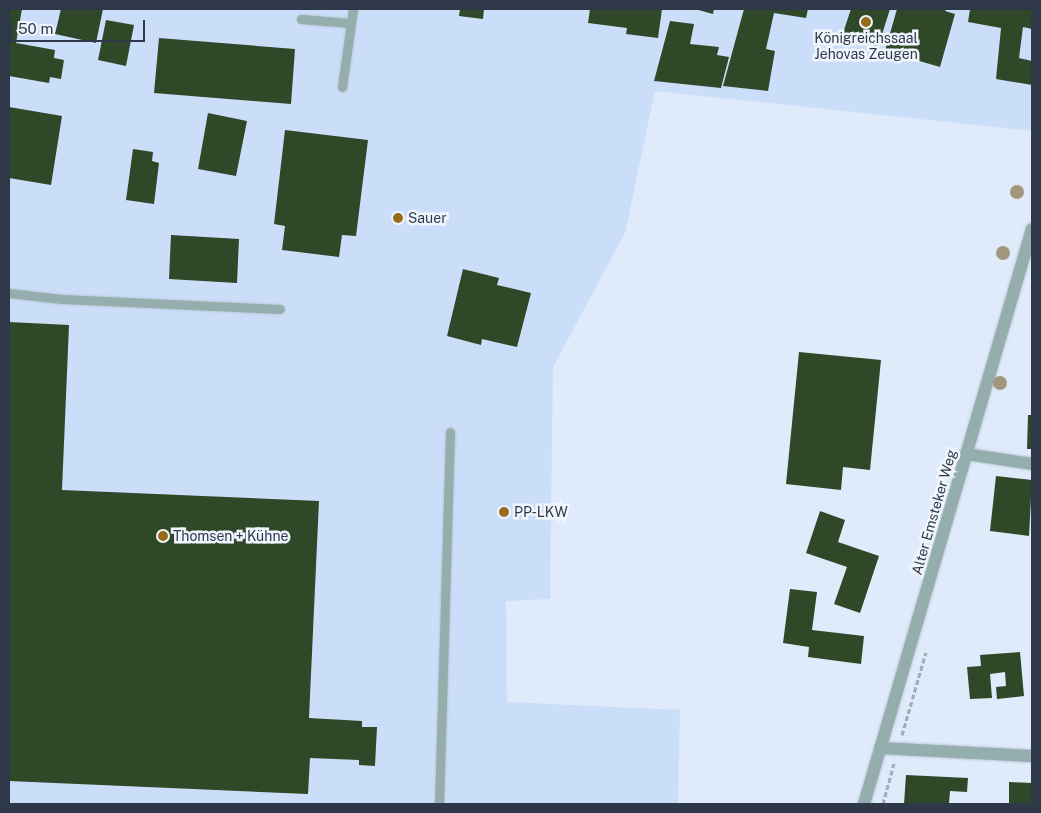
<!DOCTYPE html>
<html>
<head>
<meta charset="utf-8">
<style>
  body { margin:0 }
  #map { position:relative; width:1041px; height:813px; overflow:hidden; background:#dfeafa; font-family:"Public Sans",sans-serif }
  div>[style] { position:absolute }
  [style*='--x'] { left:calc(var(--x)*1px); top:calc(var(--y)*1px); width:calc(var(--w)*1px); rotate:calc(var(--a)*1deg) }
  .built>* { inset:0; background:#cbdef9 }
  .building>* { inset:0; background:#2f4827 }
  .path>* { height:3px; margin-top:-1.5px; transform-origin:0; background:repeating-linear-gradient(90deg,#a0abbb 0 5px,transparent 0 7.5px) }
  .roads { filter:drop-shadow(0 0 1px #bcc6d6) drop-shadow(0 0 1px #bcc6d6) }
  .lane>* { height:9px; margin:-4.5px; padding:0 4.5px; transform-origin:4.5px; border-radius:4.5px; background:#94adad }
  .street>* { height:12px; margin:-6px; padding:0 6px; transform-origin:6px; border-radius:6px; background:#94adad }
  .trees>* { width:14px; height:14px; margin:-7px; border-radius:50%; background:#a2967e }
  .dots>* { width:14px; height:14px; translate:-50% -50%; box-sizing:border-box; border:2px solid #f1f6fe; border-radius:50% }
  span { translate:-50% -50%; white-space:nowrap; text-align:center; line-height:1.15; -webkit-text-stroke:5px #f1f6fe; paint-order:stroke }
  .poi-label { font-size:14px; color:#2e3848 }
  .left { translate:0 -50%; text-align:left }
  .street-label { font-size:14px; color:#2e3848 }
  .frame { position:absolute; inset:0; border:10px solid #2e3848; pointer-events:none }
  .scale { position:absolute; left:10px; top:20px; width:135px; height:22px; box-sizing:border-box; border:2px solid #2e3848; border-top:0; padding-left:6px; font-size:15px; line-height:18px; white-space:nowrap; color:#2e3848; -webkit-text-stroke:4px #f1f6fe; paint-order:stroke }
</style>
</head>
<body>
<div id="map">
  <div class="built">
    <i style="clip-path:polygon(9px 9px,1032px 9px,1032px 131px,655px 91px,625px 233px,553px 367px,550px 599px,506px 601px,507px 702px,680px 710px,678px 804px,9px 804px)"></i>
  </div>
  <div class="building">
    <i style="clip-path:polygon(9px 9px,22px 9px,16px 43px,55px 50px,54px 58px,64px 60px,61px 79px,50px 77px,49px 83px,9px 76px)"></i>
    <i style="clip-path:polygon(61px 9px,103px 9px,96px 43px,55px 34px)"></i>
    <i style="clip-path:polygon(460px 9px,484px 9px,483px 19px,459px 16px)"></i>
    <i style="clip-path:polygon(590px 9px,662px 9px,658px 38px,626px 34px,627px 28px,588px 23px)"></i>
    <i style="clip-path:polygon(695px 9px,714px 9px,713px 14px)"></i>
    <i style="clip-path:polygon(744px 9px,808px 9px,806px 18px,774px 13px,766px 49px,775px 51px,768px 91px,723px 86px)"></i>
    <i style="clip-path:polygon(851px 9px,890px 9px,878px 47px,842px 36px)"></i>
    <i style="clip-path:polygon(897px 9px,946px 9px,945px 11px,955px 14px,940px 67px,885px 51px)"></i>
    <i style="clip-path:polygon(970px 9px,1032px 9px,1032px 29px,1023px 27px,1019px 58px,1032px 61px,1032px 85px,996px 79px,1001px 28px,968px 22px)"></i>
    <i style="clip-path:polygon(106px 20px,134px 25px,126px 66px,98px 60px)"></i>
    <i style="clip-path:polygon(670px 21px,694px 24px,690px 44px,719px 47px,717px 55px,729px 57px,721px 88px,654px 81px)"></i>
    <i style="clip-path:polygon(159px 38px,295px 49px,291px 104px,154px 93px)"></i>
    <i style="clip-path:polygon(9px 107px,62px 116px,51px 185px,9px 178px)"></i>
    <i style="clip-path:polygon(208px 113px,247px 121px,236px 176px,198px 169px)"></i>
    <i style="clip-path:polygon(285px 130px,368px 140px,356px 236px,342px 235px,339px 257px,282px 250px,285px 226px,274px 224px)"></i>
    <i style="clip-path:polygon(133px 149px,153px 152px,152px 161px,159px 163px,154px 204px,126px 200px)"></i>
    <i style="clip-path:polygon(171px 235px,239px 239px,237px 283px,169px 279px)"></i>
    <i style="clip-path:polygon(463px 269px,499px 278px,497px 285px,531px 293px,517px 347px,482px 339px,481px 345px,447px 336px)"></i>
    <i style="clip-path:polygon(9px 322px,69px 325px,62px 490px,319px 501px,309px 718px,362px 721px,362px 727px,377px 727px,375px 766px,359px 765px,359px 760px,310px 758px,308px 794px,9px 781px)"></i>
    <i style="clip-path:polygon(799px 352px,881px 360px,870px 470px,843px 467px,841px 490px,786px 484px)"></i>
    <i style="clip-path:polygon(1028px 415px,1032px 415px,1032px 449px,1027px 449px)"></i>
    <i style="clip-path:polygon(996px 476px,1032px 480px,1029px 536px,990px 531px)"></i>
    <i style="clip-path:polygon(820px 511px,845px 520px,838px 542px,879px 556px,860px 613px,834px 604px,847px 567px,806px 553px)"></i>
    <i style="clip-path:polygon(790px 589px,817px 592px,812px 630px,864px 636px,861px 664px,808px 657px,809px 647px,783px 643px)"></i>
    <i style="clip-path:polygon(1020px 652px,1024px 696px,997px 699px,996px 687px,1006px 686px,1005px 672px,990px 674px,992px 698px,970px 699px,967px 667px,981px 666px,980px 655px)"></i>
    <i style="clip-path:polygon(906px 775px,968px 778px,967px 792px,950px 791px,949px 804px,904px 804px)"></i>
    <i style="clip-path:polygon(1009px 782px,1032px 783px,1032px 804px,1009px 804px)"></i>
  </div>
  <div class="path">
    <i style="--x:902;--y:735;--w:86;--a:-73.9"></i>
    <i style="--x:883;--y:804;--w:42;--a:-75"></i>
  </div>
  <div class="roads">
    <div class="lane">
      <i style="--x:301;--y:19;--w:49;--a:4.7"></i>
      <i style="--x:342;--y:87;--w:79;--a:-82"></i>
      <i style="--x:9;--y:293;--w:53;--a:6.5"></i>
      <i style="--x:62;--y:299;--w:218;--a:2.6"></i>
      <i style="--x:439;--y:804;--w:372;--a:-88.3"></i>
    </div>
    <div class="street">
      <i style="--x:966;--y:454;--w:67;--a:8.6"></i>
      <i style="--x:880;--y:748;--w:152;--a:3"></i>
      <i style="--x:864;--y:804;--w:599;--a:-73.71"></i>
    </div>
  </div>
  <div class="trees">
    <i style="left:1017px;top:192px"></i>
    <i style="left:1003px;top:253px"></i>
    <i style="left:1000px;top:383px"></i>
  </div>
  <div class="dots">
    <i style="left:866px;top:22px;background:#976c19"></i>
    <i style="left:398px;top:218px;background:#976c19"></i>
    <i style="left:504px;top:512px;background:#976c19"></i>
    <i style="left:163px;top:536px;background:#976c19"></i>
  </div>
  <div class="poi-label">
    <span style="left:866px;top:46px">Königreichssaal<br>Jehovas Zeugen</span>
    <span class="left" style="left:408px;top:218px">Sauer</span>
    <span class="left" style="left:514px;top:512px">PP-LKW</span>
    <span class="left" style="left:173px;top:536px">Thomsen + Kühne</span>
  </div>
  <div class="street-label">
    <span style="left:934px;top:512px;rotate:-74deg">Alter Emsteker Weg</span>
  </div>
  <div class="frame"></div>
  <div class="scale">50 m</div>
</div>
</body>
</html>
